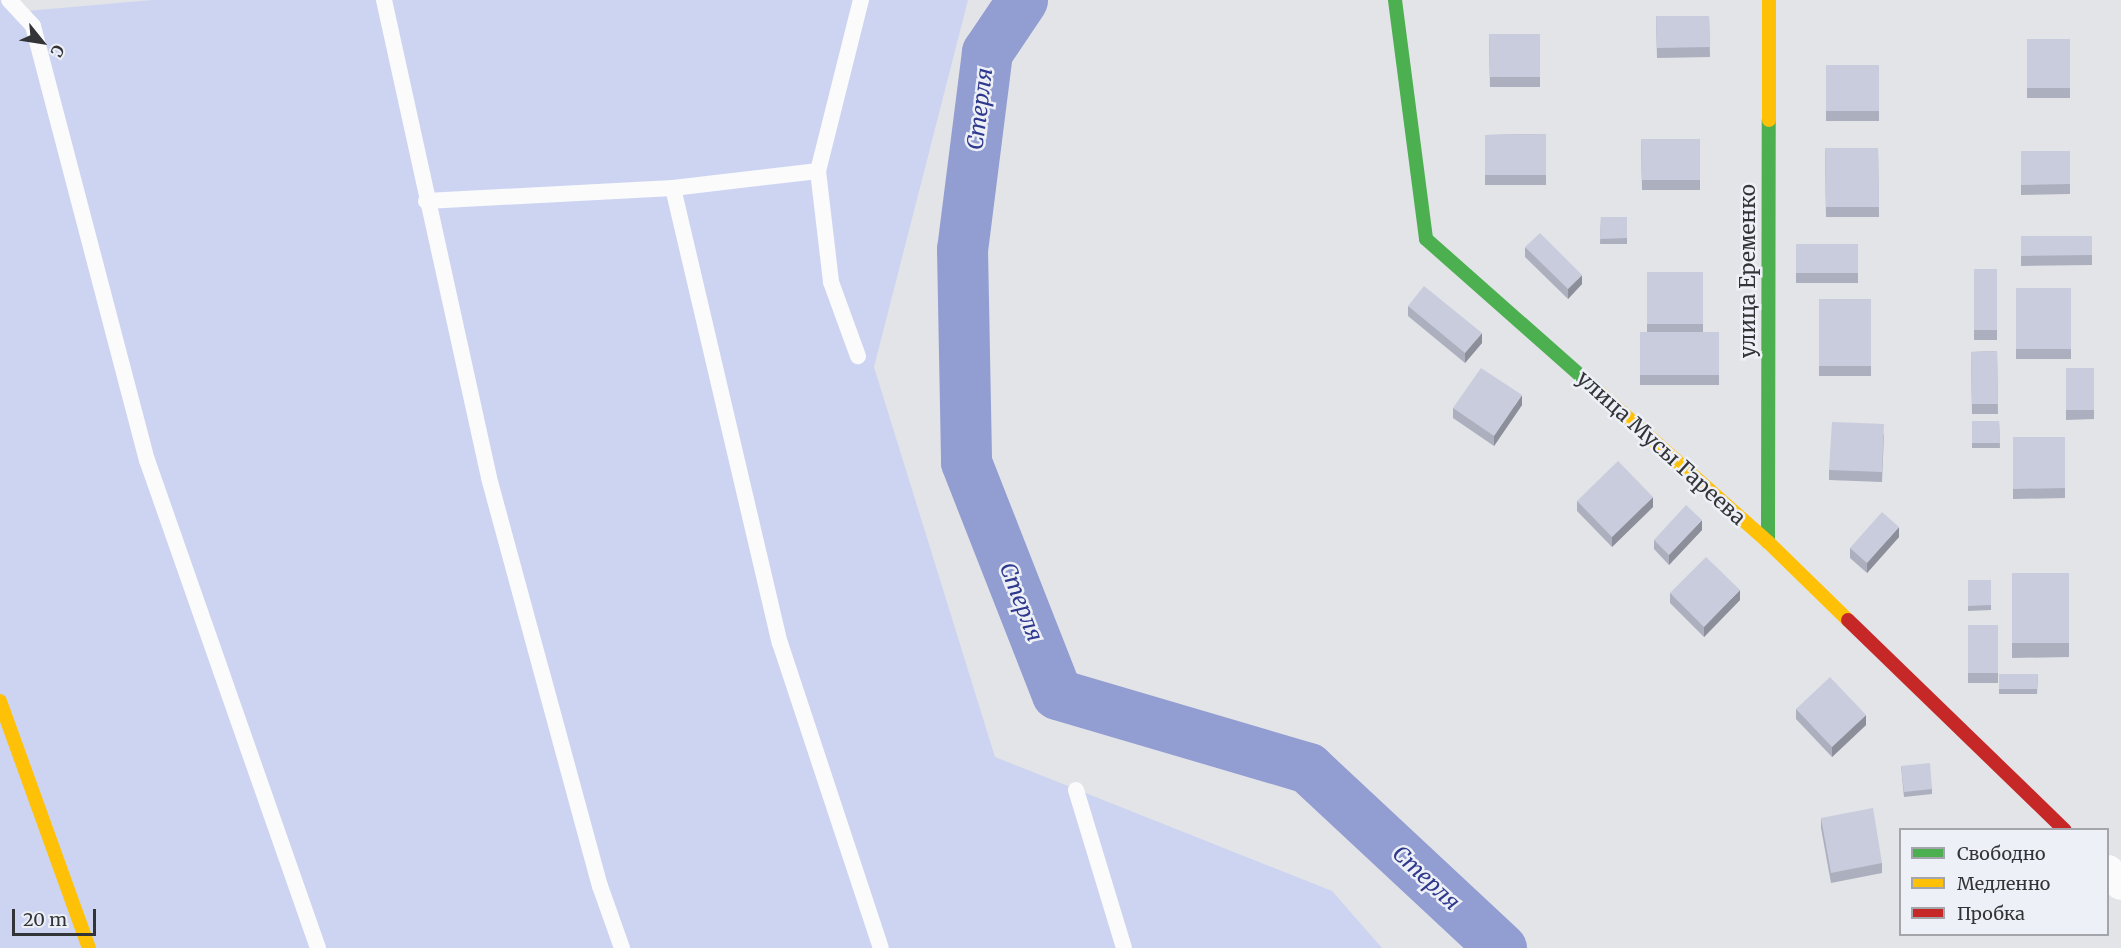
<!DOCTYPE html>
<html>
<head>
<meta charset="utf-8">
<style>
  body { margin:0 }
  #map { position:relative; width:2121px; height:948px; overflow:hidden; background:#e3e4e8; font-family:Merriweather,serif }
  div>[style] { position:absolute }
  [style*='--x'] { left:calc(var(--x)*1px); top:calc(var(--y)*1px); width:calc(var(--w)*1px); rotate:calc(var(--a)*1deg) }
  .green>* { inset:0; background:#ccd4f1 }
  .river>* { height:51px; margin:-25.5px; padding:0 25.5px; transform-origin:25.5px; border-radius:25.5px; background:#929ed1 }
  .lane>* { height:16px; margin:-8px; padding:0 8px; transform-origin:8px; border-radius:8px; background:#fbfbfc }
  .street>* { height:32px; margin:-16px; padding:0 16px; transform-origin:16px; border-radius:16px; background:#fbfbfc }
  .fast>* { height:14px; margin:-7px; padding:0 7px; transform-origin:7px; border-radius:7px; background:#4caf50 }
  .slow>* { height:14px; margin:-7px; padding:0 7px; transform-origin:7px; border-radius:7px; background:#ffc107 }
  .jam>* { height:14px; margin:-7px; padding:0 7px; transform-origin:7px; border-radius:7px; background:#c62828 }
  .wall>* { inset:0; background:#acafbd }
  .shaded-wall>* { inset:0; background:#8c8f9a }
  .building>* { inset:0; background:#c8ccdc }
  span { translate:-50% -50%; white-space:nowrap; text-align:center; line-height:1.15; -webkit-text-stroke:5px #eef0f7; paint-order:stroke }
  .street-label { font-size:21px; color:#333437 }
  .water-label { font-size:22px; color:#2f398e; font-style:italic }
  .legend { position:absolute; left:1899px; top:828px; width:210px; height:108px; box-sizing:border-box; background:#eef0f7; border:2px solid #a3a5aa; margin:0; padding:8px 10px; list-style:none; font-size:18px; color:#333437 }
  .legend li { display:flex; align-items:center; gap:12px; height:30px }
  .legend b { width:30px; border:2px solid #a3a5aa }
  .north { position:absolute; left:12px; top:12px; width:60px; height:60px; -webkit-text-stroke:4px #eef0f7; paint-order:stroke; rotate:120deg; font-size:16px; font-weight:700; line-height:24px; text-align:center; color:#333437 }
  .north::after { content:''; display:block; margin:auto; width:21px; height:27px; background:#333437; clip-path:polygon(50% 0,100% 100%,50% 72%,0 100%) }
  .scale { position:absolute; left:12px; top:909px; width:84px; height:27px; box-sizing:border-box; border:3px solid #333437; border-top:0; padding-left:8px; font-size:18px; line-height:21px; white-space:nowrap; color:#333437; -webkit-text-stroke:4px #eef0f7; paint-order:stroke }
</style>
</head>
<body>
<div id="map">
  <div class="green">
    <i style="clip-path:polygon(0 0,19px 0,27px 11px,152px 0,968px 0,874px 367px,995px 757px,1332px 891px,1382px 948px,0 948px)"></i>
  </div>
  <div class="river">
    <i style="--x:1022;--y:0;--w:63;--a:123.9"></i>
    <i style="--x:987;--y:52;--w:199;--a:97.2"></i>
    <i style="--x:962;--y:249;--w:213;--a:88.9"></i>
    <i style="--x:966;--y:462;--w:249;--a:68.6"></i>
    <i style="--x:1057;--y:694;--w:262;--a:16.4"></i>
    <i style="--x:1308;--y:768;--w:264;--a:43"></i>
  </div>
  <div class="lane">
    <i style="--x:9;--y:0;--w:35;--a:47"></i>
    <i style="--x:33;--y:26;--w:449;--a:75.3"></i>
    <i style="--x:147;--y:460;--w:517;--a:70.69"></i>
    <i style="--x:384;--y:0;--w:489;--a:77.6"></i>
    <i style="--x:489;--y:478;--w:423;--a:74.8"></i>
    <i style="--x:600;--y:886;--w:66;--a:70.5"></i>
    <i style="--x:818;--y:171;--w:112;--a:83.3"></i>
    <i style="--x:831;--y:282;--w:79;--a:70"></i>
    <i style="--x:673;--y:188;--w:467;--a:76.8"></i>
    <i style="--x:780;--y:643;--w:321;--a:71.7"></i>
    <i style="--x:426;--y:201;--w:247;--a:-3"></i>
    <i style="--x:673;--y:188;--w:146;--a:-6.7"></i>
    <i style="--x:818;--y:171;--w:176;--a:-75.9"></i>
    <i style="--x:1076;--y:790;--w:165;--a:73.1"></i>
  </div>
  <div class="street">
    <i style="--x:2108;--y:871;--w:18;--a:45"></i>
  </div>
  <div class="fast">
    <i style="--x:1395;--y:0;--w:241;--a:82.6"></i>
    <i style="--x:1426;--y:239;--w:231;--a:41.5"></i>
    <i style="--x:1768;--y:542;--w:422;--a:-89.9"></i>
  </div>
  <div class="slow">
    <i style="--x:1769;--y:120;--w:120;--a:-90"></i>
    <i style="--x:1599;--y:392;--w:226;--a:41.6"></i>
    <i style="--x:1768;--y:542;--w:112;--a:44.3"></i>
    <i style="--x:0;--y:701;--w:263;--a:70.2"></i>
  </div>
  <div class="jam">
    <i style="--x:1848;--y:620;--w:302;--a:44.1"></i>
  </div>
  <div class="wall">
    <i style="clip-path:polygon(1656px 16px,1709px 16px,1710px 57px,1657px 58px)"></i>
    <i style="clip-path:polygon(1489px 34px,1540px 34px,1540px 87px,1490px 87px)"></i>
    <i style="clip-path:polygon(2027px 39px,2070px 39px,2070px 98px,2027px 98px)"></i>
    <i style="clip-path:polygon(1826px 65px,1879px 65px,1879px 121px,1826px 121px)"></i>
    <i style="clip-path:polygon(1546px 134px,1546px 185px,1485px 185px,1485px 135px)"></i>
    <i style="clip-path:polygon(1641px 139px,1700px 139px,1700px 190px,1642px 190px)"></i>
    <i style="clip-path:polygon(1825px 148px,1878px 148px,1879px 217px,1826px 217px)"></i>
    <i style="clip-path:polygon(2021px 151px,2070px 151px,2070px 194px,2021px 195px)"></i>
    <i style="clip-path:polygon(1601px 217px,1627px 217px,1627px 244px,1600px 244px)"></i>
    <i style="clip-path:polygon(2021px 236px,2092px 236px,2092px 265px,2021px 266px)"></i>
    <i style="clip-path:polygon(1796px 244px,1858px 244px,1858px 283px,1796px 283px)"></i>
    <i style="clip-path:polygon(1525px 247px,1582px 284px,1568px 299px,1525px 257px)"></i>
    <i style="clip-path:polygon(1974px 269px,1997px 269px,1997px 340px,1974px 340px)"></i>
    <i style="clip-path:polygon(1647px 272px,1703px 272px,1703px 332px,1719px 332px,1719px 385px,1640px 385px,1640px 332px,1647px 332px)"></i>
    <i style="clip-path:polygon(2016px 288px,2071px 288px,2071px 359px,2016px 359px)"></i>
    <i style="clip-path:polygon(1819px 299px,1871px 299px,1871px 376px,1819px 376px)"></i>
    <i style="clip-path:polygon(1408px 306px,1482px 343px,1465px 363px,1408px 316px)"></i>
    <i style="clip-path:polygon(1997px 351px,1998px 414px,1972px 414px,1971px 352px)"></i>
    <i style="clip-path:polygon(2066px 368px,2094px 368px,2094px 419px,2066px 420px)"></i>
    <i style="clip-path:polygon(1522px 405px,1494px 446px,1453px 418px,1453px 408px)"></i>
    <i style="clip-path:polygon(1972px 421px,1999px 421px,2000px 448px,1972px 448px)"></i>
    <i style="clip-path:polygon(1884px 434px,1882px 482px,1829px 480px,1829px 470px)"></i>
    <i style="clip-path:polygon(2013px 437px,2065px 437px,2065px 498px,2013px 499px)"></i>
    <i style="clip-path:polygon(1577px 501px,1653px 507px,1612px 547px,1577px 511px)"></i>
    <i style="clip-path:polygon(1702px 530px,1669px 565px,1654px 549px,1654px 540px)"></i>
    <i style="clip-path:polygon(1899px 537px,1867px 573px,1850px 558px,1850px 548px)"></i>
    <i style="clip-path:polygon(2012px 573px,2069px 573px,2069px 657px,2012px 658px)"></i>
    <i style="clip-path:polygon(1968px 580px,1991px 580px,1991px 610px,1968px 611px)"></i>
    <i style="clip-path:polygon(1670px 593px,1740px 600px,1704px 637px,1670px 603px)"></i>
    <i style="clip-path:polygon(1968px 625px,1998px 625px,1998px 683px,1968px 683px)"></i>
    <i style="clip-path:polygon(1999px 674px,2038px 674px,2037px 694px,1999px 694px)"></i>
    <i style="clip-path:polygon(1796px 709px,1866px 725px,1832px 757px,1796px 719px)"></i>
    <i style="clip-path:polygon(1901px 766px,1932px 789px,1932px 794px,1904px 797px)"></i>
    <i style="clip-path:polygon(1821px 818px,1882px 863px,1882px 873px,1831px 883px,1821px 828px)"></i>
  </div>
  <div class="shaded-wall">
    <i style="clip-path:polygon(1582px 275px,1582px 284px,1568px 299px,1568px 289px)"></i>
    <i style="clip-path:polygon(1482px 333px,1482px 343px,1465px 363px,1465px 353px)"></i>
    <i style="clip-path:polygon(1522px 395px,1522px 405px,1494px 446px,1494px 436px)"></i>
    <i style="clip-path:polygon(1653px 497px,1653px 507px,1612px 547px,1612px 537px)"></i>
    <i style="clip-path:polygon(1702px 520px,1702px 530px,1669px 565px,1669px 555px)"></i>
    <i style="clip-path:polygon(1899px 527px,1899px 537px,1867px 573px,1867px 563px)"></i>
    <i style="clip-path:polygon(1740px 590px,1740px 600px,1704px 637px,1704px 627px)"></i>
    <i style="clip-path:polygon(1866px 715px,1866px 725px,1832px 757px,1832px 747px)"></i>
  </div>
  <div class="building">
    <i style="clip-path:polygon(1656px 16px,1709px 16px,1710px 47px,1657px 48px)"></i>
    <i style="clip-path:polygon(1489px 34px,1540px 34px,1540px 77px,1490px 77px)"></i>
    <i style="clip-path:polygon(2027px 39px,2070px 39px,2070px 88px,2027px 88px)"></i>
    <i style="clip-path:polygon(1826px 65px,1879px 65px,1879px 111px,1826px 111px)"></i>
    <i style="clip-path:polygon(1546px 134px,1546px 175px,1485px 175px,1485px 135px)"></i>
    <i style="clip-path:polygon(1641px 139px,1700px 139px,1700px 180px,1642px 180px)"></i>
    <i style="clip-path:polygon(1825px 148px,1878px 148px,1879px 207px,1826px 207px)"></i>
    <i style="clip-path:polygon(2021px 151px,2070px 151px,2070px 184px,2021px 185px)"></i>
    <i style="clip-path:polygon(1601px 217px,1627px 217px,1627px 238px,1600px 239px)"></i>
    <i style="clip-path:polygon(1540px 233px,1582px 275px,1568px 289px,1525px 247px)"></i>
    <i style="clip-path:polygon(2021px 236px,2092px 236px,2092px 255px,2021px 256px)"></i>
    <i style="clip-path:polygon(1796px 244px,1858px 244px,1858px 273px,1796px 273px)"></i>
    <i style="clip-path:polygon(1974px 269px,1997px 269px,1997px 330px,1974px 330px)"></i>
    <i style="clip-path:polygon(1647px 272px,1703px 272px,1703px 324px,1647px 324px)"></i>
    <i style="clip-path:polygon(1424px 286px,1482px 333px,1465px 353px,1408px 306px)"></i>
    <i style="clip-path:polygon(2016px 288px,2071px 288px,2071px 349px,2016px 349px)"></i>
    <i style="clip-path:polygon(1819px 299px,1871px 299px,1871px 366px,1819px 366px)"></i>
    <i style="clip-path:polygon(1640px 332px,1719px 332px,1719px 375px,1640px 375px)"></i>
    <i style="clip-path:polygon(1997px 351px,1998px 404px,1972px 404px,1971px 352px)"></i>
    <i style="clip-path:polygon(1481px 368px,1522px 395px,1494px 436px,1453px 408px)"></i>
    <i style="clip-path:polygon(2066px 368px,2094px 368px,2094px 410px,2066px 410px)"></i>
    <i style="clip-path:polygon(1972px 421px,1999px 421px,2000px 443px,1972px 443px)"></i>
    <i style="clip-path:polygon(1832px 422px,1884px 424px,1882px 472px,1829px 470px)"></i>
    <i style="clip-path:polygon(2013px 437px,2065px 437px,2065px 488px,2013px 489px)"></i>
    <i style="clip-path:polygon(1618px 461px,1653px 497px,1612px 537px,1577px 501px)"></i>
    <i style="clip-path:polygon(1686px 505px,1702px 520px,1669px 555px,1654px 540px)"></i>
    <i style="clip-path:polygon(1882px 512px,1899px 527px,1867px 563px,1850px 548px)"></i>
    <i style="clip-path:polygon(1706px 557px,1740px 590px,1704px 627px,1670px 593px)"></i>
    <i style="clip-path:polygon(2012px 573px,2069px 573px,2069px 643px,2012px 643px)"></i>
    <i style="clip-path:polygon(1968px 580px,1991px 580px,1991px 605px,1968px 606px)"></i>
    <i style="clip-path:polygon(1968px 625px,1998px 625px,1998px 673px,1968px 673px)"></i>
    <i style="clip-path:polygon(1999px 674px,2038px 674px,2037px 689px,1999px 689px)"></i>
    <i style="clip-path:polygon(1830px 677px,1866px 715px,1832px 747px,1796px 709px)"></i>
    <i style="clip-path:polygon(1930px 763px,1932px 789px,1904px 792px,1901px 766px)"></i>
    <i style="clip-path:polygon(1873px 808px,1882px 863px,1831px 873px,1821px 818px)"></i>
  </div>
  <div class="street-label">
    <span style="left:1748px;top:271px;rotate:-90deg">улица Еременко</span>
    <span style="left:1661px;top:448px;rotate:42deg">улица Мусы Гареева</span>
  </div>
  <div class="water-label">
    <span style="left:980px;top:109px;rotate:-83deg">Стерля</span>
    <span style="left:1021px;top:602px;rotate:69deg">Стерля</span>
    <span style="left:1426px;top:878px;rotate:43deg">Стерля</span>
  </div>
  <ul class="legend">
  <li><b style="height:8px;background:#4caf50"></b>Свободно</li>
  <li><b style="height:8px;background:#ffc107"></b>Медленно</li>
  <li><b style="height:8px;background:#c62828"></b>Пробка</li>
  </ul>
  <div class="north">С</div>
  <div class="scale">20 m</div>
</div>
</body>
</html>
